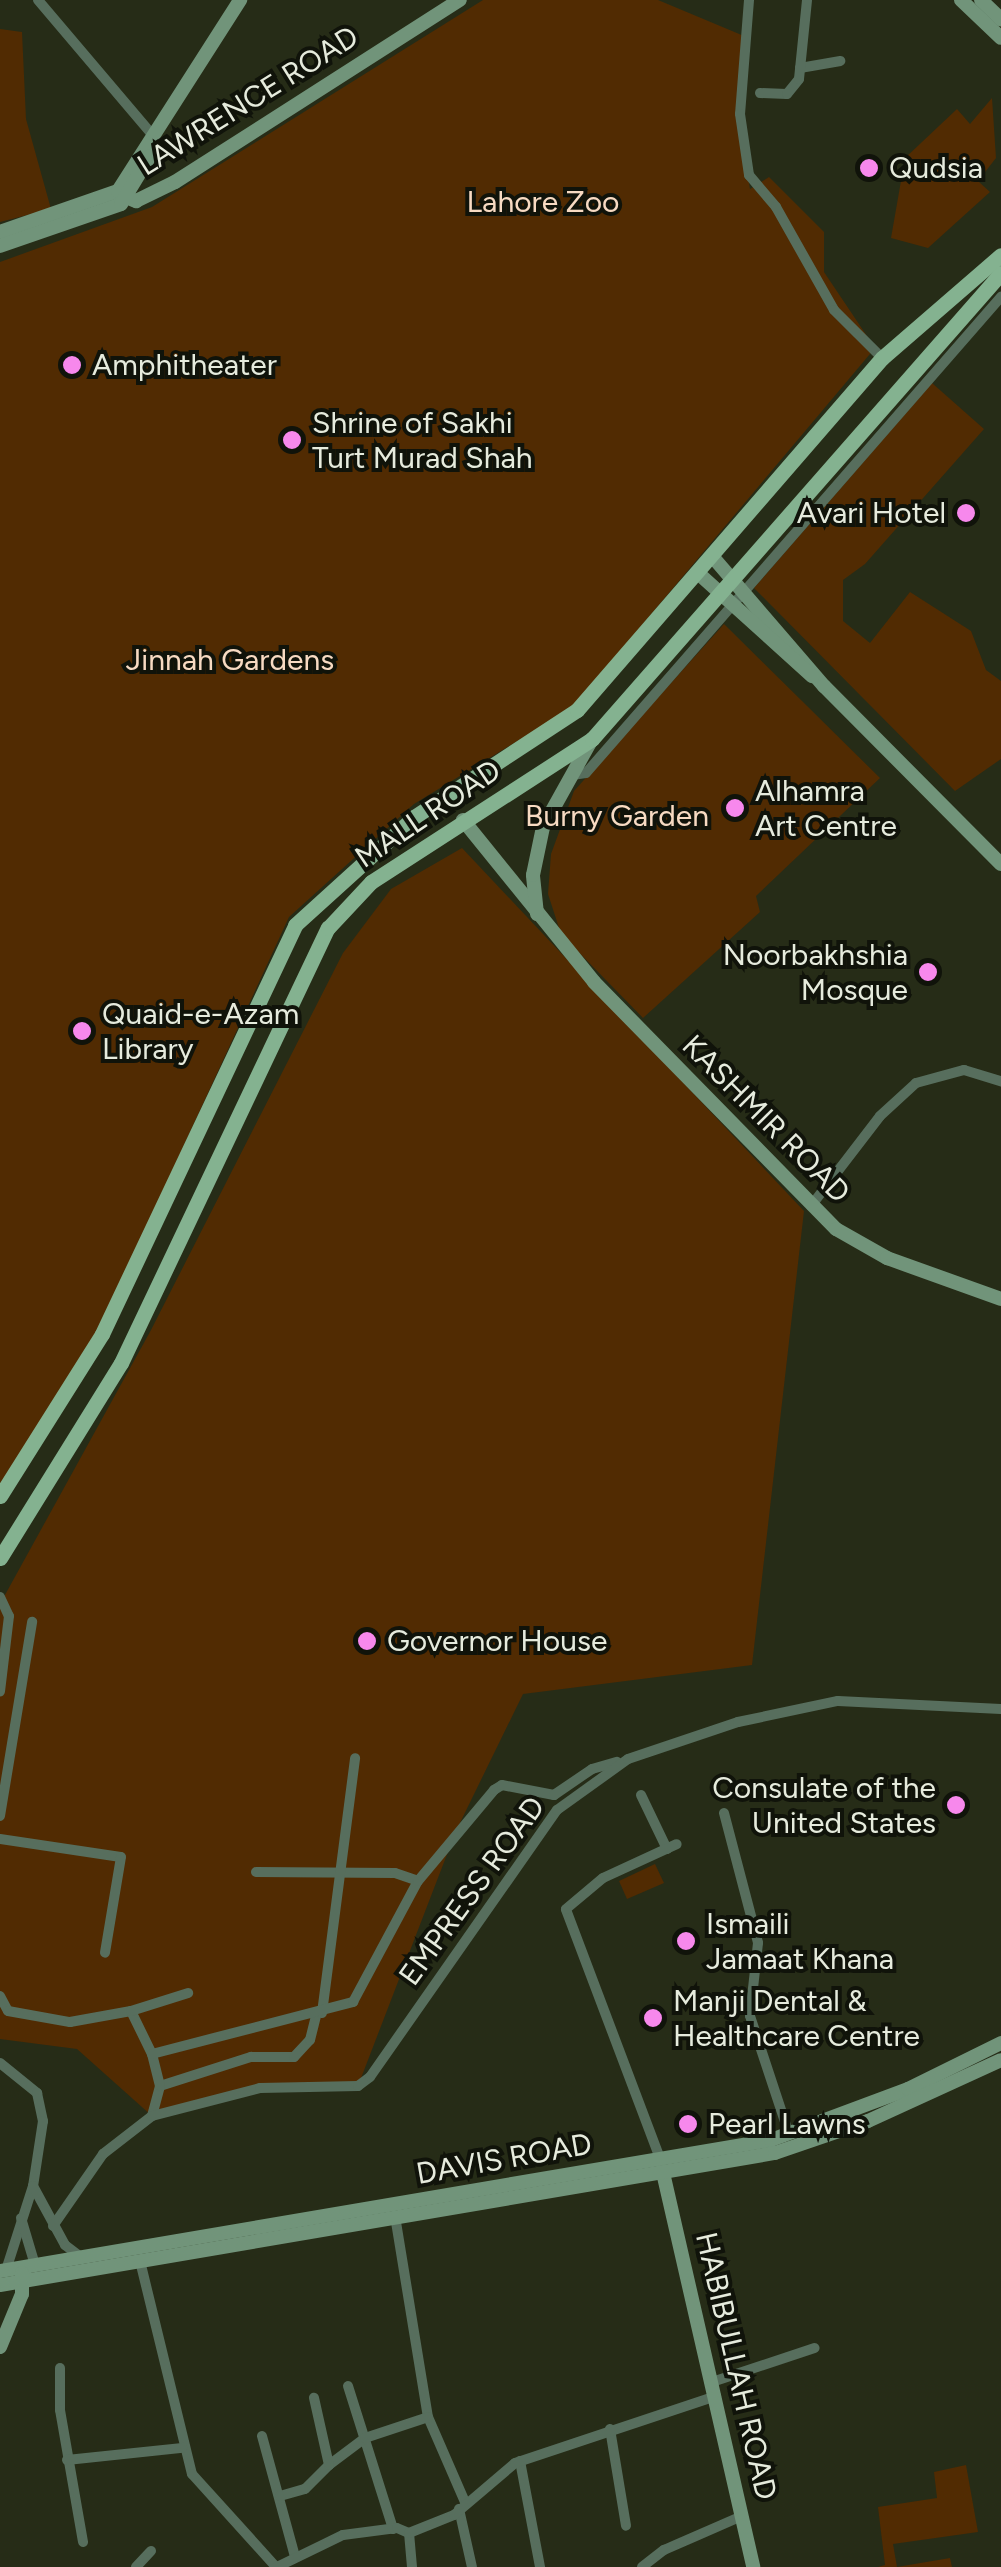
<!DOCTYPE html>
<html>
<head>
<meta charset="utf-8">
<style>
  body { margin:0 }
  #map { position:relative; width:1001px; height:2567px; overflow:hidden; background:#262c17; font-family:Figtree,sans-serif }
  div>[style] { position:absolute }
  [style*='--x'] { left:calc(var(--x)*1px); top:calc(var(--y)*1px); width:calc(var(--w)*1px); rotate:calc(var(--a)*1deg) }
  .green>* { inset:0; background:#512b02 }
  .street>* { height:10px; margin:-5px; padding:0 5px; transform-origin:5px; border-radius:5px; background:#576e5d }
  .secondary>* { height:14px; margin:-7px; padding:0 7px; transform-origin:7px; border-radius:7px; background:#71947a }
  .primary>* { height:15px; margin:-7.5px; padding:0 7.5px; transform-origin:7.5px; border-radius:7.5px; background:#84b290 }
  .dots>* { width:28px; height:28px; translate:-50% -50%; box-sizing:border-box; border:5px solid #10130a; border-radius:50% }
  span { translate:-50% -50%; white-space:nowrap; text-align:center; line-height:1.15; -webkit-text-stroke:8px #10130a; paint-order:stroke }
  .street-label { font-size:30px; color:#e6ebdd }
  .poi-label { font-size:30px; color:#e6ebdd }
  .left { translate:0 -50%; text-align:left }
  .right { translate:-100% -50%; text-align:right }
  .park-label { font-size:30px; color:#f7dac2 }
</style>
</head>
<body>
<div id="map">
  <div class="green">
    <i style="clip-path:polygon(483px 0,658px 0,744px 36px,737px 110px,750px 189px,769px 177px,824px 232px,824px 272px,875px 348px,573px 707px,414px 804px,289px 917px,97px 1334px,0 1491px,0 262px,152px 207px)"></i>
    <i style="clip-path:polygon(0 29px,22px 32px,26px 119px,51px 209px,0 222px)"></i>
    <i style="clip-path:polygon(992px 98px,996px 158px,978px 181px,990px 192px,928px 248px,891px 238px,905px 158px,957px 109px,970px 124px)"></i>
    <i style="clip-path:polygon(932px 383px,984px 429px,865px 564px,843px 580px,843px 621px,870px 643px,910px 592px,971px 631px,986px 670px,1001px 681px,1001px 759px,955px 791px,754px 588px)"></i>
    <i style="clip-path:polygon(724px 624px,880px 778px,756px 896px,760px 912px,643px 1018px,561px 934px,548px 894px,551px 854px,574px 791px)"></i>
    <i style="clip-path:polygon(462px 848px,804px 1211px,752px 1665px,523px 1694px,456px 1831px,358px 2086px,260px 2088px,152px 2116px,77px 2049px,0 2039px,0 1604px,151px 1330px,343px 953px,391px 889px)"></i>
    <i style="clip-path:polygon(655px 1864px,664px 1883px,627px 1899px,619px 1881px)"></i>
    <i style="clip-path:polygon(966px 2465px,978px 2532px,893px 2544px,897px 2567px,950px 2558px,952px 2567px,878px 2567px,885px 2565px,878px 2507px,937px 2498px,934px 2472px)"></i>
  </div>
  <div class="street">
    <i style="--x:38;--y:0;--w:180;--a:49.7"></i>
    <i style="--x:749;--y:0;--w:114;--a:94.5"></i>
    <i style="--x:740;--y:114;--w:62;--a:81.6"></i>
    <i style="--x:749;--y:175;--w:42;--a:49.8"></i>
    <i style="--x:776;--y:207;--w:118;--a:60.6"></i>
    <i style="--x:834;--y:310;--w:68;--a:45"></i>
    <i style="--x:800;--y:68;--w:41;--a:-9.9"></i>
    <i style="--x:760;--y:93;--w:27;--a:2"></i>
    <i style="--x:787;--y:94;--w:19;--a:-51"></i>
    <i style="--x:799;--y:79;--w:79;--a:-84.2"></i>
    <i style="--x:572;--y:775;--w:14;--a:-8"></i>
    <i style="--x:586;--y:773;--w:632;--a:-48.92"></i>
    <i style="--x:811;--y:1206;--w:113;--a:-52.5"></i>
    <i style="--x:880;--y:1116;--w:49;--a:-42.5"></i>
    <i style="--x:916;--y:1083;--w:50;--a:-15.2"></i>
    <i style="--x:964;--y:1070;--w:39;--a:17"></i>
    <i style="--x:0;--y:1597;--w:21;--a:65"></i>
    <i style="--x:9;--y:1616;--w:76;--a:96.8"></i>
    <i style="--x:641;--y:1795;--w:60;--a:64.3"></i>
    <i style="--x:724;--y:1813;--w:134;--a:75.3"></i>
    <i style="--x:758;--y:1943;--w:73;--a:96.3"></i>
    <i style="--x:750;--y:2016;--w:124;--a:71.7"></i>
    <i style="--x:0;--y:1816;--w:197;--a:-80.6"></i>
    <i style="--x:0;--y:1839;--w:122;--a:8.5"></i>
    <i style="--x:121;--y:1857;--w:97;--a:99.5"></i>
    <i style="--x:256;--y:1872;--w:139;--a:0.4"></i>
    <i style="--x:395;--y:1873;--w:24;--a:19"></i>
    <i style="--x:0;--y:1996;--w:17;--a:62"></i>
    <i style="--x:8;--y:2011;--w:63;--a:10.1"></i>
    <i style="--x:70;--y:2022;--w:62;--a:-10.2"></i>
    <i style="--x:131;--y:2011;--w:48;--a:64"></i>
    <i style="--x:131;--y:2011;--w:60;--a:-17.5"></i>
    <i style="--x:322;--y:2013;--w:257;--a:-82.6"></i>
    <i style="--x:0;--y:2063;--w:48;--a:39"></i>
    <i style="--x:37;--y:2093;--w:29;--a:78"></i>
    <i style="--x:43;--y:2121;--w:66;--a:98.7"></i>
    <i style="--x:33;--y:2186;--w:88;--a:107.8"></i>
    <i style="--x:160;--y:2086;--w:96;--a:-17.7"></i>
    <i style="--x:251;--y:2057;--w:43;--a:0"></i>
    <i style="--x:294;--y:2057;--w:23;--a:-47"></i>
    <i style="--x:310;--y:2040;--w:25;--a:-76"></i>
    <i style="--x:152;--y:2116;--w:31;--a:-75"></i>
    <i style="--x:160;--y:2086;--w:33;--a:-104"></i>
    <i style="--x:152;--y:2054;--w:208;--a:-14.5"></i>
    <i style="--x:353;--y:2002;--w:137;--a:-61.8"></i>
    <i style="--x:418;--y:1881;--w:119;--a:-50.1"></i>
    <i style="--x:494;--y:1790;--w:9;--a:-32"></i>
    <i style="--x:502;--y:1785;--w:53;--a:10.9"></i>
    <i style="--x:554;--y:1795;--w:46;--a:-34.4"></i>
    <i style="--x:592;--y:1769;--w:26;--a:-16"></i>
    <i style="--x:661;--y:2161;--w:269;--a:-110.7"></i>
    <i style="--x:566;--y:1909;--w:48;--a:-40"></i>
    <i style="--x:603;--y:1878;--w:81;--a:-24.7"></i>
    <i style="--x:33;--y:2186;--w:67;--a:61.5"></i>
    <i style="--x:65;--y:2245;--w:21;--a:37"></i>
    <i style="--x:21;--y:2218;--w:49;--a:73.4"></i>
    <i style="--x:396;--y:2222;--w:198;--a:80.7"></i>
    <i style="--x:428;--y:2417;--w:93;--a:66.5"></i>
    <i style="--x:53;--y:2226;--w:88;--a:-55.2"></i>
    <i style="--x:103;--y:2154;--w:62;--a:-37.8"></i>
    <i style="--x:152;--y:2116;--w:112;--a:-14.5"></i>
    <i style="--x:260;--y:2088;--w:98;--a:-1.2"></i>
    <i style="--x:358;--y:2086;--w:15;--a:-37"></i>
    <i style="--x:370;--y:2077;--w:326;--a:-55"></i>
    <i style="--x:557;--y:1810;--w:87;--a:-35.7"></i>
    <i style="--x:628;--y:1759;--w:116;--a:-18.6"></i>
    <i style="--x:738;--y:1722;--w:102;--a:-11.9"></i>
    <i style="--x:838;--y:1701;--w:163;--a:2.8"></i>
    <i style="--x:141;--y:2265;--w:215;--a:76.3"></i>
    <i style="--x:192;--y:2474;--w:125;--a:47.9"></i>
    <i style="--x:60;--y:2368;--w:42;--a:90"></i>
    <i style="--x:60;--y:2410;--w:134;--a:80.1"></i>
    <i style="--x:712;--y:2382;--w:108;--a:-18.3"></i>
    <i style="--x:348;--y:2386;--w:150;--a:72.5"></i>
    <i style="--x:610;--y:2429;--w:98;--a:80.6"></i>
    <i style="--x:262;--y:2436;--w:125;--a:74.7"></i>
    <i style="--x:67;--y:2460;--w:116;--a:-6"></i>
    <i style="--x:520;--y:2461;--w:108;--a:79.3"></i>
    <i style="--x:329;--y:2465;--w:45;--a:-36.9"></i>
    <i style="--x:365;--y:2438;--w:66;--a:-18.4"></i>
    <i style="--x:280;--y:2496;--w:26;--a:-16"></i>
    <i style="--x:305;--y:2489;--w:34;--a:-45"></i>
    <i style="--x:329;--y:2465;--w:69;--a:-102.6"></i>
    <i style="--x:459;--y:2509;--w:59;--a:77.4"></i>
    <i style="--x:136;--y:2567;--w:22;--a:-47"></i>
    <i style="--x:277;--y:2567;--w:73;--a:-25.9"></i>
    <i style="--x:343;--y:2535;--w:54;--a:-7.4"></i>
    <i style="--x:397;--y:2528;--w:13;--a:23"></i>
    <i style="--x:412;--y:2567;--w:34;--a:-95"></i>
    <i style="--x:409;--y:2533;--w:48;--a:-21.8"></i>
    <i style="--x:454;--y:2515;--w:80;--a:-40.4"></i>
    <i style="--x:515;--y:2463;--w:212;--a:-18.4"></i>
    <i style="--x:642;--y:2567;--w:28;--a:-38"></i>
    <i style="--x:664;--y:2550;--w:85;--a:-23.6"></i>
  </div>
  <div class="secondary">
    <i style="--x:961;--y:0;--w:55;--a:43.5"></i>
    <i style="--x:981;--y:0;--w:28;--a:44"></i>
    <i style="--x:116;--y:193;--w:22;--a:22"></i>
    <i style="--x:136;--y:201;--w:43;--a:-26"></i>
    <i style="--x:175;--y:182;--w:338;--a:-32.6"></i>
    <i style="--x:0;--y:232;--w:125;--a:-19.2"></i>
    <i style="--x:118;--y:191;--w:227;--a:-57.4"></i>
    <i style="--x:0;--y:246;--w:128;--a:-19.1"></i>
    <i style="--x:121;--y:204;--w:56;--a:-58.9"></i>
    <i style="--x:712;--y:556;--w:172;--a:49.3"></i>
    <i style="--x:824;--y:686;--w:251;--a:45.2"></i>
    <i style="--x:698;--y:573;--w:154;--a:42.1"></i>
    <i style="--x:463;--y:820;--w:208;--a:51"></i>
    <i style="--x:594;--y:982;--w:346;--a:45.6"></i>
    <i style="--x:836;--y:1229;--w:59;--a:29.6"></i>
    <i style="--x:887;--y:1258;--w:121;--a:19.8"></i>
    <i style="--x:537;--y:914;--w:39;--a:-96"></i>
    <i style="--x:533;--y:875;--w:49;--a:-78.2"></i>
    <i style="--x:543;--y:827;--w:101;--a:-60.9"></i>
    <i style="--x:664;--y:2177;--w:400;--a:77.1"></i>
    <i style="--x:0;--y:2271;--w:782;--a:-9.64"></i>
    <i style="--x:771;--y:2140;--w:146;--a:-20.4"></i>
    <i style="--x:908;--y:2089;--w:104;--a:-26.3"></i>
    <i style="--x:0;--y:2285;--w:786;--a:-9.67"></i>
    <i style="--x:775;--y:2153;--w:98;--a:-19"></i>
    <i style="--x:868;--y:2121;--w:146;--a:-24.6"></i>
    <i style="--x:0;--y:2347;--w:57;--a:-67.5"></i>
    <i style="--x:22;--y:2294;--w:21;--a:-90"></i>
  </div>
  <div class="primary">
    <i style="--x:0;--y:1496;--w:191;--a:-57.8"></i>
    <i style="--x:102;--y:1334;--w:452;--a:-64.7"></i>
    <i style="--x:295;--y:925;--w:161;--a:-42.2"></i>
    <i style="--x:414;--y:817;--w:195;--a:-33.3"></i>
    <i style="--x:577;--y:710;--w:466;--a:-49.1"></i>
    <i style="--x:882;--y:358;--w:157;--a:-40.9"></i>
    <i style="--x:0;--y:1558;--w:229;--a:-58.2"></i>
    <i style="--x:121;--y:1363;--w:482;--a:-64.6"></i>
    <i style="--x:328;--y:928;--w:63;--a:-46.9"></i>
    <i style="--x:371;--y:882;--w:263;--a:-32.9"></i>
    <i style="--x:592;--y:739;--w:620;--a:-48.73"></i>
  </div>
  <div class="dots">
    <i style="left:869px;top:168px;background:#f788ec"></i>
    <i style="left:72px;top:365px;background:#f788ec"></i>
    <i style="left:292px;top:440px;background:#f788ec"></i>
    <i style="left:966px;top:513px;background:#f788ec"></i>
    <i style="left:735px;top:808px;background:#f788ec"></i>
    <i style="left:928px;top:972px;background:#f788ec"></i>
    <i style="left:82px;top:1031px;background:#f788ec"></i>
    <i style="left:367px;top:1641px;background:#f788ec"></i>
    <i style="left:956px;top:1805px;background:#f788ec"></i>
    <i style="left:686px;top:1941px;background:#f788ec"></i>
    <i style="left:653px;top:2018px;background:#f788ec"></i>
    <i style="left:688px;top:2124px;background:#f788ec"></i>
  </div>
  <div class="street-label">
    <span style="left:248px;top:101px;rotate:-32deg">LAWRENCE ROAD</span>
    <span style="left:428px;top:814px;rotate:-34deg">MALL ROAD</span>
    <span style="left:766px;top:1119px;rotate:45deg">KASHMIR ROAD</span>
    <span style="left:472px;top:1891px;rotate:-54deg">EMPRESS ROAD</span>
    <span style="left:504px;top:2159px;rotate:-10deg">DAVIS ROAD</span>
    <span style="left:736px;top:2366px;rotate:77deg">HABIBULLAH ROAD</span>
  </div>
  <div class="poi-label">
    <span class="left" style="left:889px;top:168px">Qudsia</span>
    <span class="left" style="left:92px;top:365px">Amphitheater</span>
    <span class="left" style="left:312px;top:440px">Shrine of Sakhi<br>Turt Murad Shah</span>
    <span class="right" style="left:946px;top:513px">Avari Hotel</span>
    <span class="left" style="left:755px;top:808px">Alhamra<br>Art Centre</span>
    <span class="right" style="left:908px;top:972px">Noorbakhshia<br>Mosque</span>
    <span class="left" style="left:102px;top:1031px">Quaid-e-Azam<br>Library</span>
    <span class="left" style="left:387px;top:1641px">Governor House</span>
    <span class="right" style="left:936px;top:1805px">Consulate of the<br>United States</span>
    <span class="left" style="left:706px;top:1941px">Ismaili<br>Jamaat Khana</span>
    <span class="left" style="left:673px;top:2018px">Manji Dental &amp;<br>Healthcare Centre</span>
    <span class="left" style="left:708px;top:2124px">Pearl Lawns</span>
  </div>
  <div class="park-label">
    <span style="left:543px;top:202px">Lahore Zoo</span>
    <span style="left:230px;top:660px">Jinnah Gardens</span>
    <span style="left:617px;top:816px">Burny Garden</span>
  </div>
</div>
</body>
</html>
